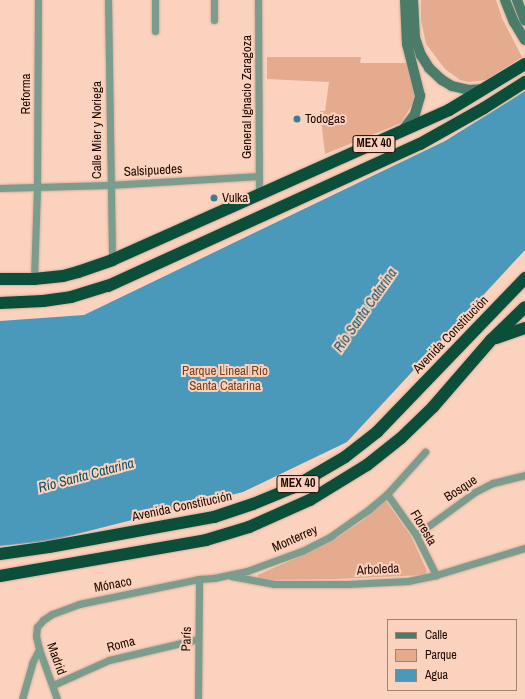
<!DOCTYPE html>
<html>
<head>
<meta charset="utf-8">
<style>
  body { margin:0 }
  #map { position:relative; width:525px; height:699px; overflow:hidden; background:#fbd2bd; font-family:"Archivo Narrow",sans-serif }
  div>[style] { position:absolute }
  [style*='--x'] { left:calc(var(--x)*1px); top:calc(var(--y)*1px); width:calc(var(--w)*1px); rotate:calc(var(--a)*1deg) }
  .green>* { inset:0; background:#e4ab8e }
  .water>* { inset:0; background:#4a99ba }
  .roads { filter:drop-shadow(0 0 1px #d3ae9b) drop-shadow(0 0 1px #d3ae9b) }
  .street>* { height:7px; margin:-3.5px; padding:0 3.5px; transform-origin:3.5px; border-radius:3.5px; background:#7c9c8e }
  .secondary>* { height:10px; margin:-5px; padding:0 5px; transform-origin:5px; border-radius:5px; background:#4b7c69 }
  .highway>* { height:12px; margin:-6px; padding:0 6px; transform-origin:6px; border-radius:6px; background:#0b4f3b }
  .dots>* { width:11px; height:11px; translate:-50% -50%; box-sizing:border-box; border:2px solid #fbd2bd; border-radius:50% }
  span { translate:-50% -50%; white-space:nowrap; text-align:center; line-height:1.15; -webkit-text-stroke:4px #fbd2bd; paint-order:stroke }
  .shield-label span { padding:1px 3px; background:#fbd2bd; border:1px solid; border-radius:3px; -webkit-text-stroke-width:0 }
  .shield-label { font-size:12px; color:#1e0800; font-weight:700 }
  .street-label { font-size:13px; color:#1e0800 }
  .poi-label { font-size:13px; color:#1e0800 }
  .left { translate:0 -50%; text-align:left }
  .park-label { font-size:13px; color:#7a3d1a }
  .water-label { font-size:14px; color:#0d4f66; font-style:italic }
  .legend { position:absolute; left:387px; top:619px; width:130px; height:72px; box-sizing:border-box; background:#fbd2bd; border:1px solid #a38171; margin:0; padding:5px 7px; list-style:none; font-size:12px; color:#1e0800 }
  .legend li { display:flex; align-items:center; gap:8px; height:20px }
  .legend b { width:20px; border:1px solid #a38171 }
</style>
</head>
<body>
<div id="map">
  <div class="green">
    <i style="clip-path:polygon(421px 0,496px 0,502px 18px,522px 57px,486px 80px,469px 82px,460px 80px,445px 69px,426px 44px,421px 20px)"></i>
    <i style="clip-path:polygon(267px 57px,361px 57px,360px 63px,406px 63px,410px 69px,414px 91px,414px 101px,401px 123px,325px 154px,320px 111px,325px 111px,329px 82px,267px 79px)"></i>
    <i style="clip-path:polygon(383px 501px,386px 501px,411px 536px,427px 571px,425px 575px,335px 579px,264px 580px,258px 577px,258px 575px,309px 552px,341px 535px,362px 521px)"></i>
  </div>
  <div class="water">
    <i style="clip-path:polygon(525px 91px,525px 250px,347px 442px,243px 492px,49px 541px,0 546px,0 321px,84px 315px,445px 141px)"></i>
  </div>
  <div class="roads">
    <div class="street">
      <i style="--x:108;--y:0;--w:260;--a:89.1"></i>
      <i style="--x:155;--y:0;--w:31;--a:90"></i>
      <i style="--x:214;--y:0;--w:20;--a:90"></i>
      <i style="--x:258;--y:0;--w:194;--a:89.7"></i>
      <i style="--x:0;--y:188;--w:109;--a:-1.6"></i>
      <i style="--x:109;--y:185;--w:150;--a:-3.4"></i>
      <i style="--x:34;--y:279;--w:92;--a:-88.1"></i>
      <i style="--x:37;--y:187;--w:187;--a:-89.7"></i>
      <i style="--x:387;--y:494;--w:50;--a:54.7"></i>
      <i style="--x:416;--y:535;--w:45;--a:63.4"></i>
      <i style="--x:416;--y:535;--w:73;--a:-36.1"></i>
      <i style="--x:475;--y:492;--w:20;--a:-27"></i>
      <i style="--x:493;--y:483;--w:33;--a:-14"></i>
      <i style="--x:231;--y:576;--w:44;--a:10.5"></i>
      <i style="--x:274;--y:584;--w:74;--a:0"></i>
      <i style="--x:348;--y:584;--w:60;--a:-2.9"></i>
      <i style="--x:408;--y:581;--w:29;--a:-12"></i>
      <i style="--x:436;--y:575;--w:93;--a:-16.9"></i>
      <i style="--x:53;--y:685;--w:61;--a:-24.1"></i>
      <i style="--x:109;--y:660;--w:91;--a:-13.3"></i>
      <i style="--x:22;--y:699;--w:37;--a:-74"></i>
      <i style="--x:32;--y:663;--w:16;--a:-63"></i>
      <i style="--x:57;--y:699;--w:53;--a:-109.8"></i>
      <i style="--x:39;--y:649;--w:13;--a:-103"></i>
      <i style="--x:36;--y:636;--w:9;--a:-84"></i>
      <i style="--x:37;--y:627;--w:9;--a:-49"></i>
      <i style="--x:43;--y:620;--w:11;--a:-34"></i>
      <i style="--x:52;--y:614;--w:29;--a:-20"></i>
      <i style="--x:79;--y:604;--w:123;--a:-11.8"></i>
      <i style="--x:199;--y:579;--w:15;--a:-4"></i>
      <i style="--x:214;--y:578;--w:34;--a:-12"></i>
      <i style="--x:247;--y:571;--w:59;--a:-20"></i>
      <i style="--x:302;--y:551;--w:33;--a:-27"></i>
      <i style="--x:331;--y:536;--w:45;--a:-35.1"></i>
      <i style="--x:368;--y:510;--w:25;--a:-40"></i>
      <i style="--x:387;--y:494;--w:57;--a:-47.9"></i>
      <i style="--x:198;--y:699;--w:120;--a:-89.5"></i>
    </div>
    <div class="secondary">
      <i style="--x:413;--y:0;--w:38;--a:87"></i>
      <i style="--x:415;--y:38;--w:18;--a:71"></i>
      <i style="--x:421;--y:55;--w:15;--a:58"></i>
      <i style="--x:429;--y:68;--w:18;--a:43"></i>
      <i style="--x:442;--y:80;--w:12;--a:31"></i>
      <i style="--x:452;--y:86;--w:17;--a:13"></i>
      <i style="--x:469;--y:90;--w:15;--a:-4"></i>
      <i style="--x:505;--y:0;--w:24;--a:68"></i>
      <i style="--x:514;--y:22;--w:21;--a:59"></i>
      <i style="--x:517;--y:0;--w:22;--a:69"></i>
      <i style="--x:403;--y:130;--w:20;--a:-53"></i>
      <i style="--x:415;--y:114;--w:19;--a:-74"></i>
      <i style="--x:420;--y:96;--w:54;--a:-104"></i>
      <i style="--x:407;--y:44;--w:44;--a:-92.6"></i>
    </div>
    <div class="highway">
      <i style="--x:0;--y:279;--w:34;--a:0"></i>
      <i style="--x:34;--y:279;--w:29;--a:-6"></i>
      <i style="--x:63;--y:276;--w:16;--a:-15"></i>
      <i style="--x:78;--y:272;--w:36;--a:-19"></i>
      <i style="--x:112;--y:260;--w:369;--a:-24"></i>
      <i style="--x:449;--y:110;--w:89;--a:-31.2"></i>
      <i style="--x:0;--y:303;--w:43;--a:-2.7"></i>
      <i style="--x:43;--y:301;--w:28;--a:-8"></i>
      <i style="--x:71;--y:297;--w:39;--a:-17"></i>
      <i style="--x:108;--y:286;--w:343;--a:-24.5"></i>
      <i style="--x:420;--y:144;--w:73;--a:-29.4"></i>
      <i style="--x:484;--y:108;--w:49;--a:-32.4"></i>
      <i style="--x:496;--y:338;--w:31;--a:-19"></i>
      <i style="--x:0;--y:554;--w:49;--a:-8.1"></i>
      <i style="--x:49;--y:547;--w:168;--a:-10.3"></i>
      <i style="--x:214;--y:517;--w:41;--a:-18.4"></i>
      <i style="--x:253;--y:504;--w:42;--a:-22.3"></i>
      <i style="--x:292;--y:488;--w:61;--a:-30.3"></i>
      <i style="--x:345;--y:457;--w:41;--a:-38"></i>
      <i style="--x:377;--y:432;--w:214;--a:-46.1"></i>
      <i style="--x:0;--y:576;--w:209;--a:-9.9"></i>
      <i style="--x:206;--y:540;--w:45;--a:-16.8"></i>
      <i style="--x:249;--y:527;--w:67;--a:-23.9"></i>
      <i style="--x:310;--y:500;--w:67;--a:-31.6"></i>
      <i style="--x:367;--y:465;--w:43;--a:-38.5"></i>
      <i style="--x:401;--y:438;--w:45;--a:-44.1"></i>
      <i style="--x:433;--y:407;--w:89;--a:-49.1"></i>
      <i style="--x:491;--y:340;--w:47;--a:-44.1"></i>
    </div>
  </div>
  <div class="dots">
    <i style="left:297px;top:119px;background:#407a93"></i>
    <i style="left:214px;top:198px;background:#407a93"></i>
  </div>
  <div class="shield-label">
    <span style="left:374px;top:144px">MEX 40</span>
    <span style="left:298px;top:484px">MEX 40</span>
  </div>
  <div class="street-label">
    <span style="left:26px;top:94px;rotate:-90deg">Reforma</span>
    <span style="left:247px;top:97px;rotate:-90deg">General Ignacio Zaragoza</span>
    <span style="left:97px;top:130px;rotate:-90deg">Calle Mier y Noriega</span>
    <span style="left:153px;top:171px;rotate:-3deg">Salsipuedes</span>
    <span style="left:451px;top:335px;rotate:-46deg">Avenida Constitución</span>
    <span style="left:461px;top:489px;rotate:-33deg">Bosque</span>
    <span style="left:182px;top:507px;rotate:-12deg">Avenida Constitución</span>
    <span style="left:423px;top:528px;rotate:59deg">Floresta</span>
    <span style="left:295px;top:539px;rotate:-24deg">Monterrey</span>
    <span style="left:378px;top:570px;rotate:-3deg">Arboleda</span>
    <span style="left:113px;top:585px;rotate:-11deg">Mónaco</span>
    <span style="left:187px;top:639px;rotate:-89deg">París</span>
    <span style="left:121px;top:645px;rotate:-15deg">Roma</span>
    <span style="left:56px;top:659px;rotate:70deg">Madrid</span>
  </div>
  <div class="poi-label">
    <span class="left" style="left:305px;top:119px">Todogas</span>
    <span class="left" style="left:222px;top:198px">Vulka</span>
  </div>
  <div class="park-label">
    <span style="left:225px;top:379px">Parque Lineal Río<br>Santa Catarina</span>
  </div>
  <div class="water-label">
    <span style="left:365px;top:310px;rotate:-55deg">Río Santa Catarina</span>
    <span style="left:86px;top:475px;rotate:-15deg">Río Santa Catarina</span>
  </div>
  <ul class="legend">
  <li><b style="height:5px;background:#4b7c69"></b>Calle</li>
  <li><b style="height:11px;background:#e4ab8e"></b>Parque</li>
  <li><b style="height:11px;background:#4a99ba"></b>Agua</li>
  </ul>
</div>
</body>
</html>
